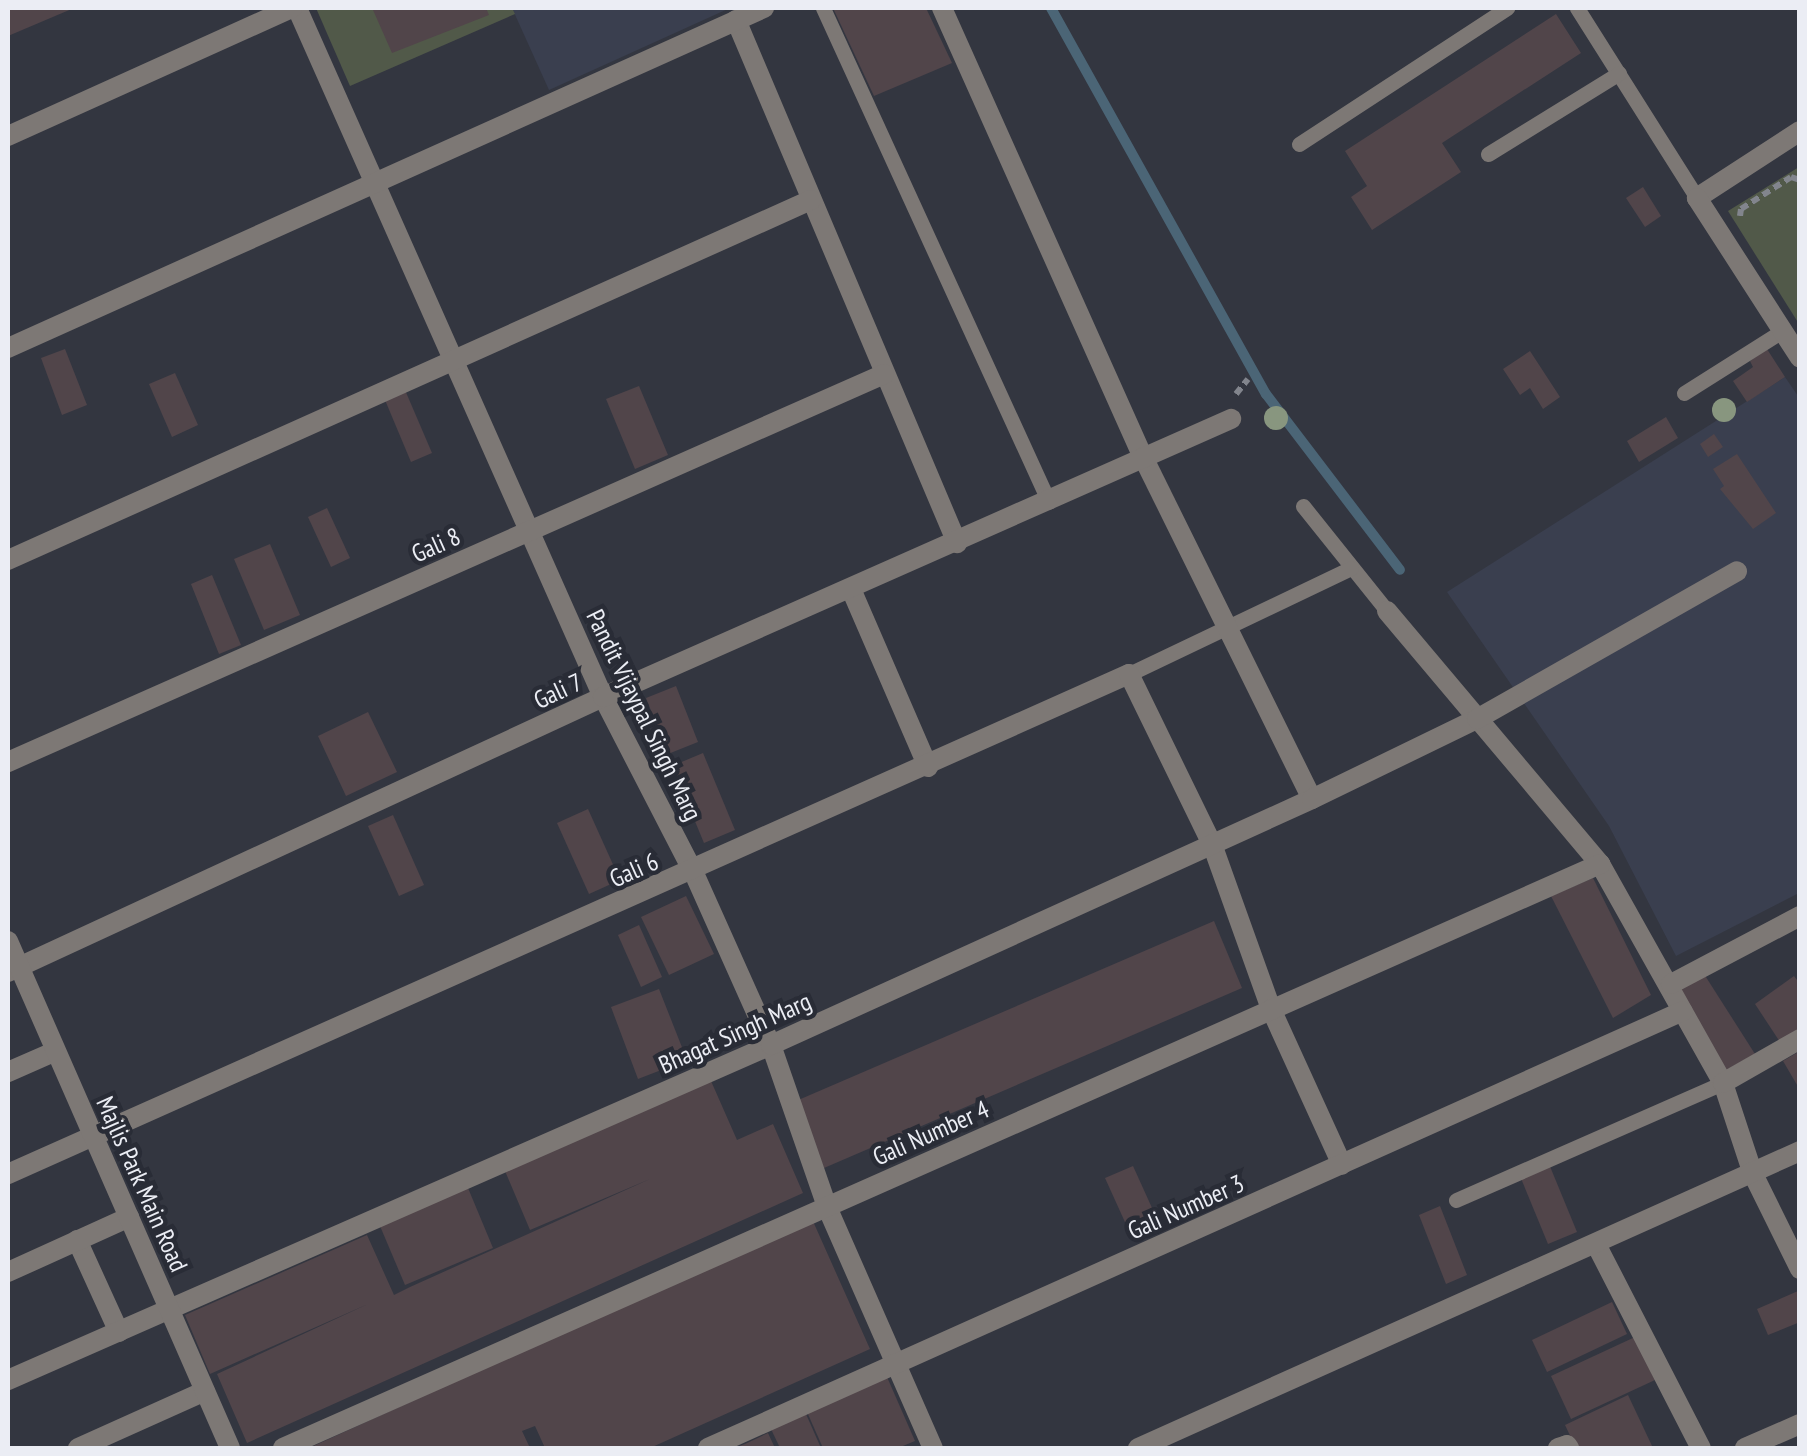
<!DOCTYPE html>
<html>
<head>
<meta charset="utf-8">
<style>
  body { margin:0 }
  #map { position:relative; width:1807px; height:1456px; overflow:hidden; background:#333640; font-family:"PT Sans Narrow",sans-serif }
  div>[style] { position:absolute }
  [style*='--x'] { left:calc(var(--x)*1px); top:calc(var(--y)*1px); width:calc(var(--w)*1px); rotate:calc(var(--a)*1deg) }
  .built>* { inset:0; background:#3a3f4f }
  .green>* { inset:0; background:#515949 }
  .stream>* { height:10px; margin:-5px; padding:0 5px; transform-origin:5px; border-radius:5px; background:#4b6576 }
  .building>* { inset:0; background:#51454a }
  .path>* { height:6px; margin-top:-3px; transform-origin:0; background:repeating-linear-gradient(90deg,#82858d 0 8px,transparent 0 13px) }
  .service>* { height:15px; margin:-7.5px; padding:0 7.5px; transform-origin:7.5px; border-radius:7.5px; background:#7d7875 }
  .minor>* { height:20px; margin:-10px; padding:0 10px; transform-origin:10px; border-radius:10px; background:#7d7875 }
  .tertiary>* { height:20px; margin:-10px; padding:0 10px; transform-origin:10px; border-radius:10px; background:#7d7875 }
  .trees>* { width:24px; height:24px; margin:-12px; border-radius:50%; background:#88967f }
  span { translate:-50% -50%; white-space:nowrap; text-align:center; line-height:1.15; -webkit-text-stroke:9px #292c36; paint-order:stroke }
  .street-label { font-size:25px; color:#ebedf4 }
  .frame { position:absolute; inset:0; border:10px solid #ebedf4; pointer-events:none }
</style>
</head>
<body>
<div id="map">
  <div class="built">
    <i style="clip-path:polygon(512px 8px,730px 8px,549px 90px)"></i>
    <i style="clip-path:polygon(1785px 377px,1800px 399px,1799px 893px,1676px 956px,1609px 826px,1447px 592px)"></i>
  </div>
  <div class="green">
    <i style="clip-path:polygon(316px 8px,512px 8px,515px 14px,350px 86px)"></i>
    <i style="clip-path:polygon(1799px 167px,1800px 168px,1799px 324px,1728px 211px)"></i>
  </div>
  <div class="stream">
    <i style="--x:1051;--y:8;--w:442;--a:60.9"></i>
    <i style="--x:1266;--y:394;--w:221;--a:52.7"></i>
  </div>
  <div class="building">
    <i style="clip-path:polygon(8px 8px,74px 8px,8px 36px)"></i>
    <i style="clip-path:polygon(378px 8px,486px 8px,489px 15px,392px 53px,373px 10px)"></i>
    <i style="clip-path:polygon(833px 8px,926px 8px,952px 63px,874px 96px)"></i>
    <i style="clip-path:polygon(1556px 14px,1581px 53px,1442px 143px,1461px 172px,1372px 230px,1351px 197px,1367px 186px,1345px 151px)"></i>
    <i style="clip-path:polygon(1643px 187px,1661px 216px,1645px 227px,1626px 198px)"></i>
    <i style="clip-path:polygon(65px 349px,87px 405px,62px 415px,41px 358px)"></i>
    <i style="clip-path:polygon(1767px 349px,1785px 377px,1747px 402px,1733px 381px,1753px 367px,1750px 361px)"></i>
    <i style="clip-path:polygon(1530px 351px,1560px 397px,1543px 409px,1530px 388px,1520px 395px,1503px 369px)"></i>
    <i style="clip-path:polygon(175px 373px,198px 425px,172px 437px,149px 384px)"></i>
    <i style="clip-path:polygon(639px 386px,668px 455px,635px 469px,606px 399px)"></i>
    <i style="clip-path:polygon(405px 390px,432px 453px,411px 462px,385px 400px)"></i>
    <i style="clip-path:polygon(1666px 417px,1678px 438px,1639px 462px,1627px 441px)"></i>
    <i style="clip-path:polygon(1714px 434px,1723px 447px,1708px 457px,1700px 444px)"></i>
    <i style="clip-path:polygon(1737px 454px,1776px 513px,1753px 529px,1720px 489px,1724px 486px,1713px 469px)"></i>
    <i style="clip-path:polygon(327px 508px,350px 558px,331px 567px,308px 517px)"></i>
    <i style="clip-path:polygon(270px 544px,300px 615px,264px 630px,234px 559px)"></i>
    <i style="clip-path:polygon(212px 575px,241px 645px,219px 654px,191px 584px)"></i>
    <i style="clip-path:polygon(676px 686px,698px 742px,668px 754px,646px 698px)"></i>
    <i style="clip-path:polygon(368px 712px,397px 772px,346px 796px,318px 736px)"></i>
    <i style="clip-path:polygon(703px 753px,735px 830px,704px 843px,672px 766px)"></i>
    <i style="clip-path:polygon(588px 809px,620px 880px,589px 894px,557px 823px)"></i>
    <i style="clip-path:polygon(393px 815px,424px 885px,399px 896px,368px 826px)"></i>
    <i style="clip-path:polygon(1593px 878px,1651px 995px,1613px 1018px,1551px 896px)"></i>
    <i style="clip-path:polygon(686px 896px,714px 954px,669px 975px,641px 917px)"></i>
    <i style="clip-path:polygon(1214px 921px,1242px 988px,824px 1168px,796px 1101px)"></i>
    <i style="clip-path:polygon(639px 925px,662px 977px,641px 987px,618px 935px)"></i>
    <i style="clip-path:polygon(1704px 974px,1755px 1054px,1726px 1070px,1679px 990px)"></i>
    <i style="clip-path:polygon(1794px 976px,1800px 984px,1800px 1032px,1780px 1042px,1755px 1004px)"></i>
    <i style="clip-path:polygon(659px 989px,687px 1060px,638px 1079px,611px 1007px)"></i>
    <i style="clip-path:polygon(1800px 1051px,1800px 1090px,1783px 1061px)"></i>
    <i style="clip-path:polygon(711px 1081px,737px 1140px,773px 1124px,803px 1193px,247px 1443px,217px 1374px,368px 1304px,210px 1374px,185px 1315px,367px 1235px,394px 1295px,410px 1287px,650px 1179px,530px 1230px,505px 1171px)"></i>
    <i style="clip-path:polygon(1549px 1164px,1577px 1232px,1548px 1244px,1520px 1176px)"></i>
    <i style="clip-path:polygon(1133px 1166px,1162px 1230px,1134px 1242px,1105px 1178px)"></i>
    <i style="clip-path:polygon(468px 1188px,493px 1248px,405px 1285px,380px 1226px)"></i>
    <i style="clip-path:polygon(1440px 1206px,1467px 1275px,1446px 1284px,1419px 1215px)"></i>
    <i style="clip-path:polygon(812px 1219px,870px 1349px,650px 1448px,545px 1448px,535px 1426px,522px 1431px,530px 1448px,309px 1448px)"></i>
    <i style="clip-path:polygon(1798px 1291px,1800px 1322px,1768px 1335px,1757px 1309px)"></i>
    <i style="clip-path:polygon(1612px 1302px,1627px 1334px,1547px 1372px,1532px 1340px)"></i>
    <i style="clip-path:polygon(1635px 1337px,1655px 1380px,1571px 1419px,1551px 1376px)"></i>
    <i style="clip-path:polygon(887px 1377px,915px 1441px,898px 1448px,823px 1448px,807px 1412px)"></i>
    <i style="clip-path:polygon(1628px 1395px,1653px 1448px,1576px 1448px,1565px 1425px)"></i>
    <i style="clip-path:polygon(806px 1414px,821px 1448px,780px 1448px,771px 1429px)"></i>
    <i style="clip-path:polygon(768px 1433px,775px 1448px,734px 1448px,745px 1444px)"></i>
  </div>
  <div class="path">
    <i style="--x:1740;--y:216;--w:7;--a:-82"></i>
    <i style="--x:1741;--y:209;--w:59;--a:-32.6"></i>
    <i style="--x:1791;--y:177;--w:9;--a:18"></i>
    <i style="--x:1236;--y:394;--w:19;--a:-51"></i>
  </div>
  <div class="service">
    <i style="--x:823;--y:8;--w:543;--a:65.42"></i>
    <i style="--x:1577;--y:8;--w:225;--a:57.7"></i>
    <i style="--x:1299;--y:144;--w:249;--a:-33.2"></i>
    <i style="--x:1488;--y:154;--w:154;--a:-31.7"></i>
    <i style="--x:1684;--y:393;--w:116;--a:-32.3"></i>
    <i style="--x:1303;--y:506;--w:134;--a:51.3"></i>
    <i style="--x:1129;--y:674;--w:246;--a:-25.5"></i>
    <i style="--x:1456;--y:1200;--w:292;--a:-23.7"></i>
  </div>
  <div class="minor">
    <i style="--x:297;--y:8;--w:754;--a:66.05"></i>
    <i style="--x:603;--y:697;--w:196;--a:62.7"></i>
    <i style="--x:693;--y:871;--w:191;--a:65.9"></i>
    <i style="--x:771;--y:1045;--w:171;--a:70.9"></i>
    <i style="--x:827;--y:1207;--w:263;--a:66.3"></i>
    <i style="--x:942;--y:8;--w:492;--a:65.9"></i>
    <i style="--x:1143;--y:457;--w:381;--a:63.7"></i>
    <i style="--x:736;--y:20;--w:568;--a:67.09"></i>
    <i style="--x:1800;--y:131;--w:123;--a:147"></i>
    <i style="--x:1697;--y:198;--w:190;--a:57.2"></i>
    <i style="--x:8;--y:136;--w:312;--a:-24.3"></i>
    <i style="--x:8;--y:348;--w:829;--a:-24.22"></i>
    <i style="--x:8;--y:560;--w:880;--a:-24.15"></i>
    <i style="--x:851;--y:589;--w:194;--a:66.6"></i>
    <i style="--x:1387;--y:611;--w:331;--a:49.9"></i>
    <i style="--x:1600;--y:864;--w:251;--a:60.7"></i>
    <i style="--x:1723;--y:1083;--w:96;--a:71.8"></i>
    <i style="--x:1753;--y:1174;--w:106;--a:63.7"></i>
    <i style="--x:8;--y:762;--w:958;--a:-23.89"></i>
    <i style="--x:8;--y:972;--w:655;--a:-24.81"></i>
    <i style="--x:603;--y:697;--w:687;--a:-23.88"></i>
    <i style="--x:1671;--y:984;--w:146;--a:-27.8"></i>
    <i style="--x:8;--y:1072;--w:52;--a:-23.6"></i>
    <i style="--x:1723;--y:1083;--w:89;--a:-29.7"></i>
    <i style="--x:8;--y:1174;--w:1227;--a:-24.04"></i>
    <i style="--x:1129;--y:674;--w:189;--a:64"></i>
    <i style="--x:1212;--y:844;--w:175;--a:70.3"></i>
    <i style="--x:1271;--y:1009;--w:171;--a:65.5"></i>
    <i style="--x:77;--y:1240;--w:101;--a:65.5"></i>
    <i style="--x:1597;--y:1246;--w:227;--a:62.8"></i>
    <i style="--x:8;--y:1272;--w:133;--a:-24.4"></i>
    <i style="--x:8;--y:1380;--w:833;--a:-23.7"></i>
    <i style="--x:771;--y:1045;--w:594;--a:-24.45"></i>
    <i style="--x:1312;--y:799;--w:183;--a:-25.9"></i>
    <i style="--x:1477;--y:719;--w:299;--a:-29.6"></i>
    <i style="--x:78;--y:1448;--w:139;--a:-24.2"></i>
    <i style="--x:283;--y:1448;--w:1441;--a:-23.91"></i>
    <i style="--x:708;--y:1448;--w:1068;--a:-24.14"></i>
    <i style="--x:1138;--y:1448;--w:726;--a:-24.16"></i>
    <i style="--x:1558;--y:1448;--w:9;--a:-18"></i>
    <i style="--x:1567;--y:1445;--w:4;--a:56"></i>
    <i style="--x:1745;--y:1448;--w:60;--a:-23.6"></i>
  </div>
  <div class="tertiary">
    <i style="--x:8;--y:941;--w:553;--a:66.35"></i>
  </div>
  <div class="trees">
    <i style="left:1724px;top:410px"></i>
    <i style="left:1276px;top:418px"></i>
  </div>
  <div class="street-label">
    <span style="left:436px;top:545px;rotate:-24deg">Gali 8</span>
    <span style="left:558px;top:691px;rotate:-25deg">Gali 7</span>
    <span style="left:644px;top:715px;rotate:64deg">Pandit Vijaypal Singh Marg</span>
    <span style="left:634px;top:870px;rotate:-24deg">Gali 6</span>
    <span style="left:735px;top:1033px;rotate:-24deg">Bhagat Singh Marg</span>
    <span style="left:931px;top:1133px;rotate:-24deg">Gali Number 4</span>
    <span style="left:142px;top:1184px;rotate:66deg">Majlis Park Main Road</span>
    <span style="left:1186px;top:1207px;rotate:-24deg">Gali Number 3</span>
  </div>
  <div class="frame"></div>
</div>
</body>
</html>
